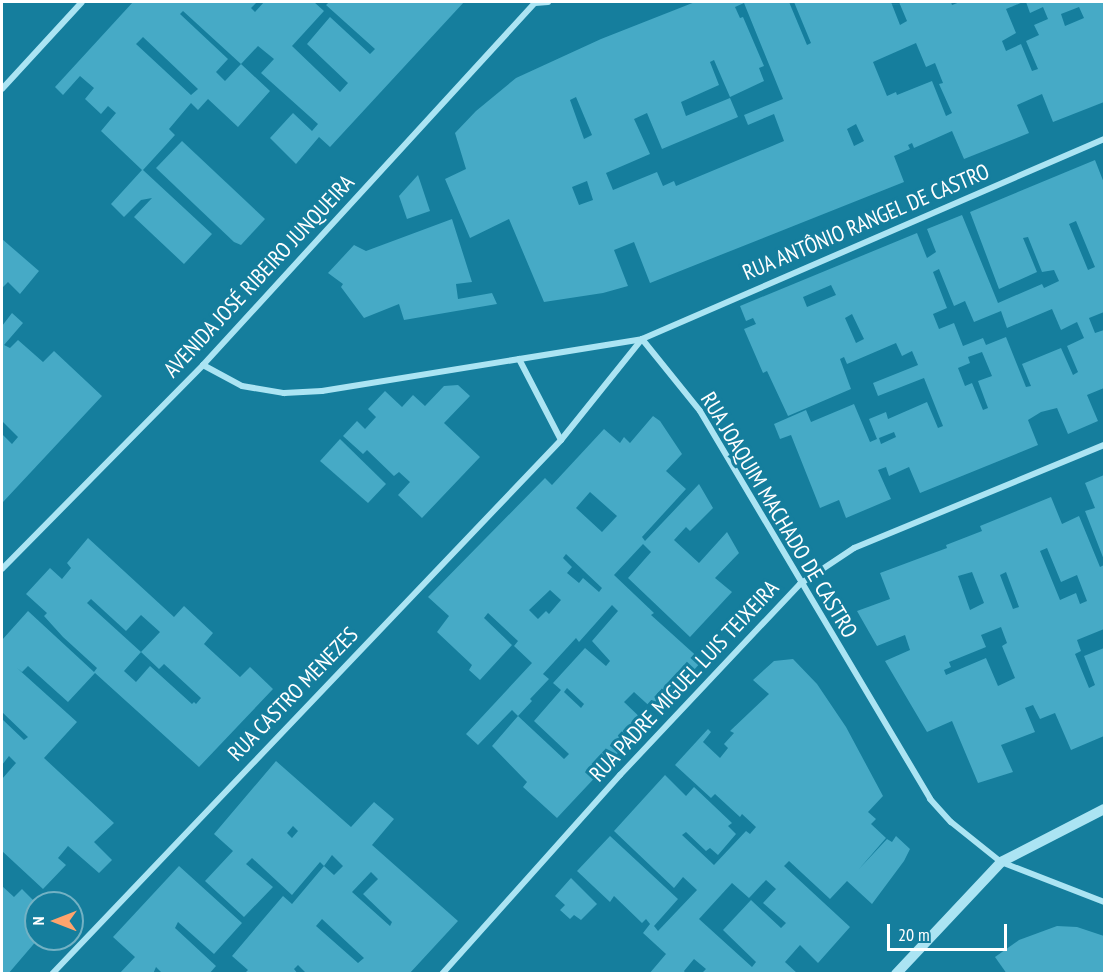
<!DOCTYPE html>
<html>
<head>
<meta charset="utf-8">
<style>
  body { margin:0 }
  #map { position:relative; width:1106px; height:975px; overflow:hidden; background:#157e9d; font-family:"PT Sans Narrow",sans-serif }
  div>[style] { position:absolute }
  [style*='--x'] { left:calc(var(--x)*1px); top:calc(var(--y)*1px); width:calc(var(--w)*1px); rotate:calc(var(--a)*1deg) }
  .building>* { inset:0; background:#46aac6 }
  .minor>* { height:6px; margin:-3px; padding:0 3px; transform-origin:3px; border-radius:3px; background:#abe4f3 }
  .tertiary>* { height:10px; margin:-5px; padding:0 5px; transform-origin:5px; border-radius:5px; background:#abe4f3 }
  span { translate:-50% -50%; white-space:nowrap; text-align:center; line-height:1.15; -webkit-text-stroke:6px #157e9d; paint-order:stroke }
  .street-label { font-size:22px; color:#fff }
  .frame { position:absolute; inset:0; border:3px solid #fff; pointer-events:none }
  .north { position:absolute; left:24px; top:891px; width:60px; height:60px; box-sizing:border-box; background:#157e9d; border:2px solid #73b2c4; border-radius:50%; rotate:270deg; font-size:16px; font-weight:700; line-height:24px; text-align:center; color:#fff }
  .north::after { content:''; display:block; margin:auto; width:21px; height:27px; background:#ffa46d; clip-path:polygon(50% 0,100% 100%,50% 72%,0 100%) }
  .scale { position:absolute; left:887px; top:924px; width:120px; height:27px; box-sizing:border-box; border:3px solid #fff; border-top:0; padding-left:8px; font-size:18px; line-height:21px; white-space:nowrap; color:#fff; -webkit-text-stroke:4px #157e9d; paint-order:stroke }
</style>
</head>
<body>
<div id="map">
  <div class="building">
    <i style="clip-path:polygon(evenodd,133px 2px,257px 2px,251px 8px,255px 12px,264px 2px,314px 2px,324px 11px,292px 46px,340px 92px,348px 83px,307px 44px,330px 17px,370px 54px,375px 49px,326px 5px,329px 2px,464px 2px,330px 147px,319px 137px,296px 164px,270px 138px,293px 113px,312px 131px,318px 124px,261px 73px,274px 59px,258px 46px,241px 64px,183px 11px,180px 14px,228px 59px,216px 72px,225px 81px,241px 64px,270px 91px,238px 127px,208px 99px,198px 110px,191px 103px,169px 129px,175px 135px,143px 170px,212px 234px,184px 264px,134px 217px,152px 198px,141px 200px,124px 217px,111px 204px,142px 170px,101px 131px,116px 113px,108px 106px,101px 114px,85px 99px,94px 88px,80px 76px,63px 95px,55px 87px,133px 2px,143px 37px,198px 89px,191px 95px,136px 44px,143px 37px)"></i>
    <i style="clip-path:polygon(evenodd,695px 2px,789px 2px,807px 45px,811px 43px,794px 2px,891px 2px,900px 25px,907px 21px,899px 2px,951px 2px,952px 5px,960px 2px,1023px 2px,1006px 9px,1016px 33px,1002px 41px,1006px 51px,1021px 44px,1032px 71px,1038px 69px,1026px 41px,1039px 35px,1034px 25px,1048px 19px,1043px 7px,1030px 13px,1026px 2px,1104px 2px,1104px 102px,1053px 122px,1042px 94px,1017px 105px,1029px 133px,964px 159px,952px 131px,914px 148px,912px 143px,908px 145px,910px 149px,894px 156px,904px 182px,650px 283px,634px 242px,614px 250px,628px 286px,603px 293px,544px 302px,509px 219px,470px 238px,445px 179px,466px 169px,455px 133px,476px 111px,516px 78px,601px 39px,695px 2px,744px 3px,783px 99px,744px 115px,748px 125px,774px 114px,784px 141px,676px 186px,674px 181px,663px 186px,657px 172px,613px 190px,606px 173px,650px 154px,634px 119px,647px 113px,662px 149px,738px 117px,730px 98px,686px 116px,681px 102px,719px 85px,710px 62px,714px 60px,730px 97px,764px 81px,759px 68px,764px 66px,743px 17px,740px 18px,735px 7px,744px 3px,695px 2px,1079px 7px,1084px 18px,1065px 26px,1061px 14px,1079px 7px,695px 2px,916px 43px,926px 67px,935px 63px,943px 83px,939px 84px,952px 113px,946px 116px,932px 81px,897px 95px,896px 92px,887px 96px,873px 62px,916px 43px,695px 2px,576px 97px,592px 135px,584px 139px,570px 100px,576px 97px,695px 2px,856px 124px,864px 141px,854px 146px,847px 129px,856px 124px,695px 2px,587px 181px,593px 200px,579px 205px,572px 187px,587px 181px)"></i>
    <i style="clip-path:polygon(182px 141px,265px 219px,241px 245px,234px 242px,156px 168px)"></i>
    <i style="clip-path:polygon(evenodd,1095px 160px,1104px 183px,1104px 312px,1089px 318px,1095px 333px,1104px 330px,1104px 388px,1087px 395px,1098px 421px,1068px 434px,1057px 408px,1041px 412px,1028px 420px,1038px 445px,920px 493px,909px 467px,889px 476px,886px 467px,878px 470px,891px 499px,846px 518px,839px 500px,820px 508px,791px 435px,780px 439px,774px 424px,806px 410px,811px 422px,854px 404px,870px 442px,877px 439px,869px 419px,886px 412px,888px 419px,927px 402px,938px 428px,943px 426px,924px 378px,878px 396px,873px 383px,918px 365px,912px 351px,902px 356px,896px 343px,847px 364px,844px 357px,840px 359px,851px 389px,788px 416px,767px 371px,763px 373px,744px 329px,756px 324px,753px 318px,746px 321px,740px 306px,917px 233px,927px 258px,936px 252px,927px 229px,962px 215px,998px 303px,1042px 284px,1044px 288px,1059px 281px,1054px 270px,1042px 272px,1028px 237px,1023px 238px,1037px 272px,999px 289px,970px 212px,1095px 160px,1076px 221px,1095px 267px,1088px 270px,1069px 224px,1076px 221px,1095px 160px,939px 269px,954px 306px,965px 301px,974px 322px,1001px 311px,1007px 328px,1052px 309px,1061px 330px,1077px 322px,1084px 338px,1067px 346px,1078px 372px,1073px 375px,1061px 348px,1022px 364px,1031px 386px,1026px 387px,1006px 337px,986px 345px,983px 338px,963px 346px,954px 323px,939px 329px,933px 314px,947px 308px,933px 272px,939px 269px,1095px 160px,831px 285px,836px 295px,807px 307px,803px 297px,831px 285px,1095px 160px,852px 314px,864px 339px,856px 343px,845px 318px,852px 314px,1095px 160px,982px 352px,992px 376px,978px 381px,988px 408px,983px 410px,972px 383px,965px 386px,958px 368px,970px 363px,968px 357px,982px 352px,1095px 160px,894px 432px,896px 437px,881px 444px,879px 438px,894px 432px)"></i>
    <i style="clip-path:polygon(418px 175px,430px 211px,407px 219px,399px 196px)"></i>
    <i style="clip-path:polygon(452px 219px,472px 282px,456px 284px,458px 299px,492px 293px,497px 304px,404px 320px,399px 304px,364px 318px,341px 287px,343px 284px,328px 273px,354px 245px,366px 251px)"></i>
    <i style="clip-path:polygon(2px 239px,39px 271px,20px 294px,8px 282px,2px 288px)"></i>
    <i style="clip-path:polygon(12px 313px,23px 323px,4px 345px,10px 348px,18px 340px,43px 362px,54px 351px,102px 396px,3px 502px,2px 434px,12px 444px,18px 437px,2px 421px,2px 326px)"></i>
    <i style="clip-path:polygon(458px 385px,470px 396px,444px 423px,480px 457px,422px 518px,398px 495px,410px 482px,399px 472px,394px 476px,367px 450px,363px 454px,343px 436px,357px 421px,365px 429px,376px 417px,368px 409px,385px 391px,402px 407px,413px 395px,425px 406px,444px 386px)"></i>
    <i style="clip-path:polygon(evenodd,653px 416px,660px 421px,682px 454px,666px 471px,686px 489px,642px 537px,645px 541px,699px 484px,713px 508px,690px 531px,686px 527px,674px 540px,699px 563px,727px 532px,739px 553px,715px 578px,732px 592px,690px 637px,628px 578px,651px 552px,643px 544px,614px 575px,654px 613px,651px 615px,702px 661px,656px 712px,634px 692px,624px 702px,646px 723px,557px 818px,523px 787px,527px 782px,492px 746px,518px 716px,564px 759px,569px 754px,534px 721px,561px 690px,553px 683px,585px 648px,606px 666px,610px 661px,592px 641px,618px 611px,612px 605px,579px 642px,576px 638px,543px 674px,549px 679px,530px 699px,532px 701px,518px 716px,512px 710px,478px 745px,466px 734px,532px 663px,514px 646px,518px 641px,488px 613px,484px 618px,512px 645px,480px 680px,469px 670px,472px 665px,437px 632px,449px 616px,428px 597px,545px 478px,552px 485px,604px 429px,620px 443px,624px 437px,630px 443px,653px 416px,590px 492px,617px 516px,602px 532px,576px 508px,590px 492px,653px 416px,566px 554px,602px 588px,599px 592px,583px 578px,579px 583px,567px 573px,572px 567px,563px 558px,566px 554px,653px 416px,550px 590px,561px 600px,549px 614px,546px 611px,538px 619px,529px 610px,550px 590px,653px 416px,567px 688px,584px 704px,581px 708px,564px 692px,567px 688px)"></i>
    <i style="clip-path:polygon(340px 439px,386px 484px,368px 503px,320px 461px)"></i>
    <i style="clip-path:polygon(1104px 475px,1104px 560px,1085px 511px,1095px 508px,1085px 483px)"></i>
    <i style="clip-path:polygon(evenodd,1051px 497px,1062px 524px,1079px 516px,1100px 567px,1104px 565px,1104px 629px,1077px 640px,1081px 651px,1075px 654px,1089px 688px,1095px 685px,1084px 656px,1104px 648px,1104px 736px,1071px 750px,1055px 713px,1040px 719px,1033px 705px,1025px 708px,1035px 732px,1001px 745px,1013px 772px,978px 783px,952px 721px,927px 732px,885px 661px,910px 650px,905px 635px,877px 646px,857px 611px,890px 599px,880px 573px,947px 548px,946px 545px,982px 531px,980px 526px,1051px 497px,1047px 548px,1061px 582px,1077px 575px,1087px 601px,1080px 604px,1076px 593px,1060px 600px,1040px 551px,1047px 548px,1051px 497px,972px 572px,984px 603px,970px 610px,958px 576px,972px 572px,1051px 497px,1006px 572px,1019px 607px,1013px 609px,1000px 575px,1006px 572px,1051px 497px,1001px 627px,1007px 643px,1002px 646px,1015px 678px,998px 686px,986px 658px,946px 675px,944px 670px,951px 667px,949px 662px,986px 647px,981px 635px,1001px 627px)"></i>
    <i style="clip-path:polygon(evenodd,88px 538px,174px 617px,184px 606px,213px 633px,204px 644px,240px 677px,250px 667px,273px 689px,199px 767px,95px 673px,68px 702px,28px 666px,22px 672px,17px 668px,77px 722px,44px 758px,114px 823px,94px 842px,112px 860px,99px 873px,68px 846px,58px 858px,66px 865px,43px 889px,2px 851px,2px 779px,16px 763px,9px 756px,2px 765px,2px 719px,24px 740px,28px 737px,2px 712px,2px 640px,28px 611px,94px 672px,97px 668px,63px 637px,44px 616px,47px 613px,26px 594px,50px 568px,62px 579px,71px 568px,67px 563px,88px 538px,91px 599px,126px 631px,141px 615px,160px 632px,141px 652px,159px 669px,164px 664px,201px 698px,196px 704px,194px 702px,192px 704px,150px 666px,136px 682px,124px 671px,141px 652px,87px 603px,91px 599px)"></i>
    <i style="clip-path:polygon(evenodd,793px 659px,817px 684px,846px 727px,883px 796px,868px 812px,876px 819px,871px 824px,886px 838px,859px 869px,887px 839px,892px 842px,896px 836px,910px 849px,904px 861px,872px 904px,847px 881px,830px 899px,789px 861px,784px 866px,850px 927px,818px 963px,800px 945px,785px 962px,798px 974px,701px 974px,706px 969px,694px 959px,684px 971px,686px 974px,649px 974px,666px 954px,643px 933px,650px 924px,646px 919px,642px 923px,614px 896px,610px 902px,577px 871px,610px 836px,678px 899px,654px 926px,658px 931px,697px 890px,683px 877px,674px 888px,614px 831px,665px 775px,686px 796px,694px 787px,732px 823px,728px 826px,736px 834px,718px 855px,710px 848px,706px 851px,686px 832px,682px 835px,714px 865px,746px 831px,750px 834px,756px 827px,742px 814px,740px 817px,715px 794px,711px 798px,675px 765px,708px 729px,711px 732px,703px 742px,720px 758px,728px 748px,724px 744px,734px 733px,730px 731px,769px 694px,753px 680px,774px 661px,793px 659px,766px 880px,776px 889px,763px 903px,786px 923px,781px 928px,751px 900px,723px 930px,756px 962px,752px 967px,699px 919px,732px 883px,749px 898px,766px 880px)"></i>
    <i style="clip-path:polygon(evenodd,276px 761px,351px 827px,374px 802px,394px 819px,372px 845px,458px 921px,409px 974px,307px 974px,298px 965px,294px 969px,298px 974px,244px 974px,248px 970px,232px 956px,283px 896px,292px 904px,324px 866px,320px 862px,292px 895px,252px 858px,246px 864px,273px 887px,244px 917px,205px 881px,233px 851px,214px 834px,276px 761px,293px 826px,298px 831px,292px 838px,287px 833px,293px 826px,276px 761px,332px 855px,343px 866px,334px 875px,324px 866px,332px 855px,276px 761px,371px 872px,378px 879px,363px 894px,392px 922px,390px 926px,352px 892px,371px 872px,276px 761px,322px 919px,364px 958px,358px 963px,316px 926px,322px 919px)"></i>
    <i style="clip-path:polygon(179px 866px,242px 923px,214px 954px,178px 922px,175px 928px,216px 966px,209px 974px,163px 974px,156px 967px,153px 974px,119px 974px,135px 957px,113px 937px)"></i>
    <i style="clip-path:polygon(571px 878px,597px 904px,581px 920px,574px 915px,570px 919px,560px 910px,565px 905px,555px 896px)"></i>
    <i style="clip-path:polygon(2px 886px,14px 897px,22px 889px,36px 903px,36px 939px,38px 939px,8px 974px,2px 974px)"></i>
    <i style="clip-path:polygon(1057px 926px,1077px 927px,1104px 936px,1104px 974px,1007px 974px,995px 957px,1019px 940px)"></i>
  </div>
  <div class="minor">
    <i style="--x:535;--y:3;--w:13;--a:-4"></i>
    <i style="--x:2;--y:89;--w:118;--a:-47.4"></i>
    <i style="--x:519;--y:359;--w:91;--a:62.6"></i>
    <i style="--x:203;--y:365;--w:44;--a:28.3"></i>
    <i style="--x:242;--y:386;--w:43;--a:9.5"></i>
    <i style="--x:284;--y:393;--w:38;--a:-3"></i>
    <i style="--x:322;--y:391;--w:324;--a:-9.2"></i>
    <i style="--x:642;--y:339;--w:92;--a:51.1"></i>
    <i style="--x:700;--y:411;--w:451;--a:59.3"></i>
    <i style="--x:930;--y:799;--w:31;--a:48"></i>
    <i style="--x:951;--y:822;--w:64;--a:38.7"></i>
    <i style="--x:1001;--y:862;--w:110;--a:21.2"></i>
    <i style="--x:2;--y:569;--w:286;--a:-45.4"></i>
    <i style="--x:203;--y:365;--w:493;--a:-47.5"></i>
    <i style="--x:52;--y:974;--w:738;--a:-46.37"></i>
    <i style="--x:561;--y:440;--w:129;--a:-51.3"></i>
    <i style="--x:642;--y:339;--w:503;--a:-23.41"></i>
    <i style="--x:442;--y:974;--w:267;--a:-48.2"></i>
    <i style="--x:620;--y:775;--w:262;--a:-46.7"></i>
    <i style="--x:800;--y:584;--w:65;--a:-33.7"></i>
    <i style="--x:854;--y:548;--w:270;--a:-22.4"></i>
  </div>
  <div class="tertiary">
    <i style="--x:896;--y:974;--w:154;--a:-46.8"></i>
    <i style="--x:1001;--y:862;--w:116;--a:-27.2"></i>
  </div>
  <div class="street-label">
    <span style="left:866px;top:222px;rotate:-23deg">RUA ANTÔNIO RANGEL DE CASTRO</span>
    <span style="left:259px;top:276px;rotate:-47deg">AVENIDA JOSÉ RIBEIRO JUNQUEIRA</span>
    <span style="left:779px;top:515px;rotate:59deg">RUA JOAQUIM MACHADO DE CASTRO</span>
    <span style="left:684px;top:681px;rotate:-47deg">RUA PADRE MIGUEL LUIS TEIXEIRA</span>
    <span style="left:293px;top:694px;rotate:-46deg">RUA CASTRO MENEZES</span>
  </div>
  <div class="frame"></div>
  <div class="north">N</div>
  <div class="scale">20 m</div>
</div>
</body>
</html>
